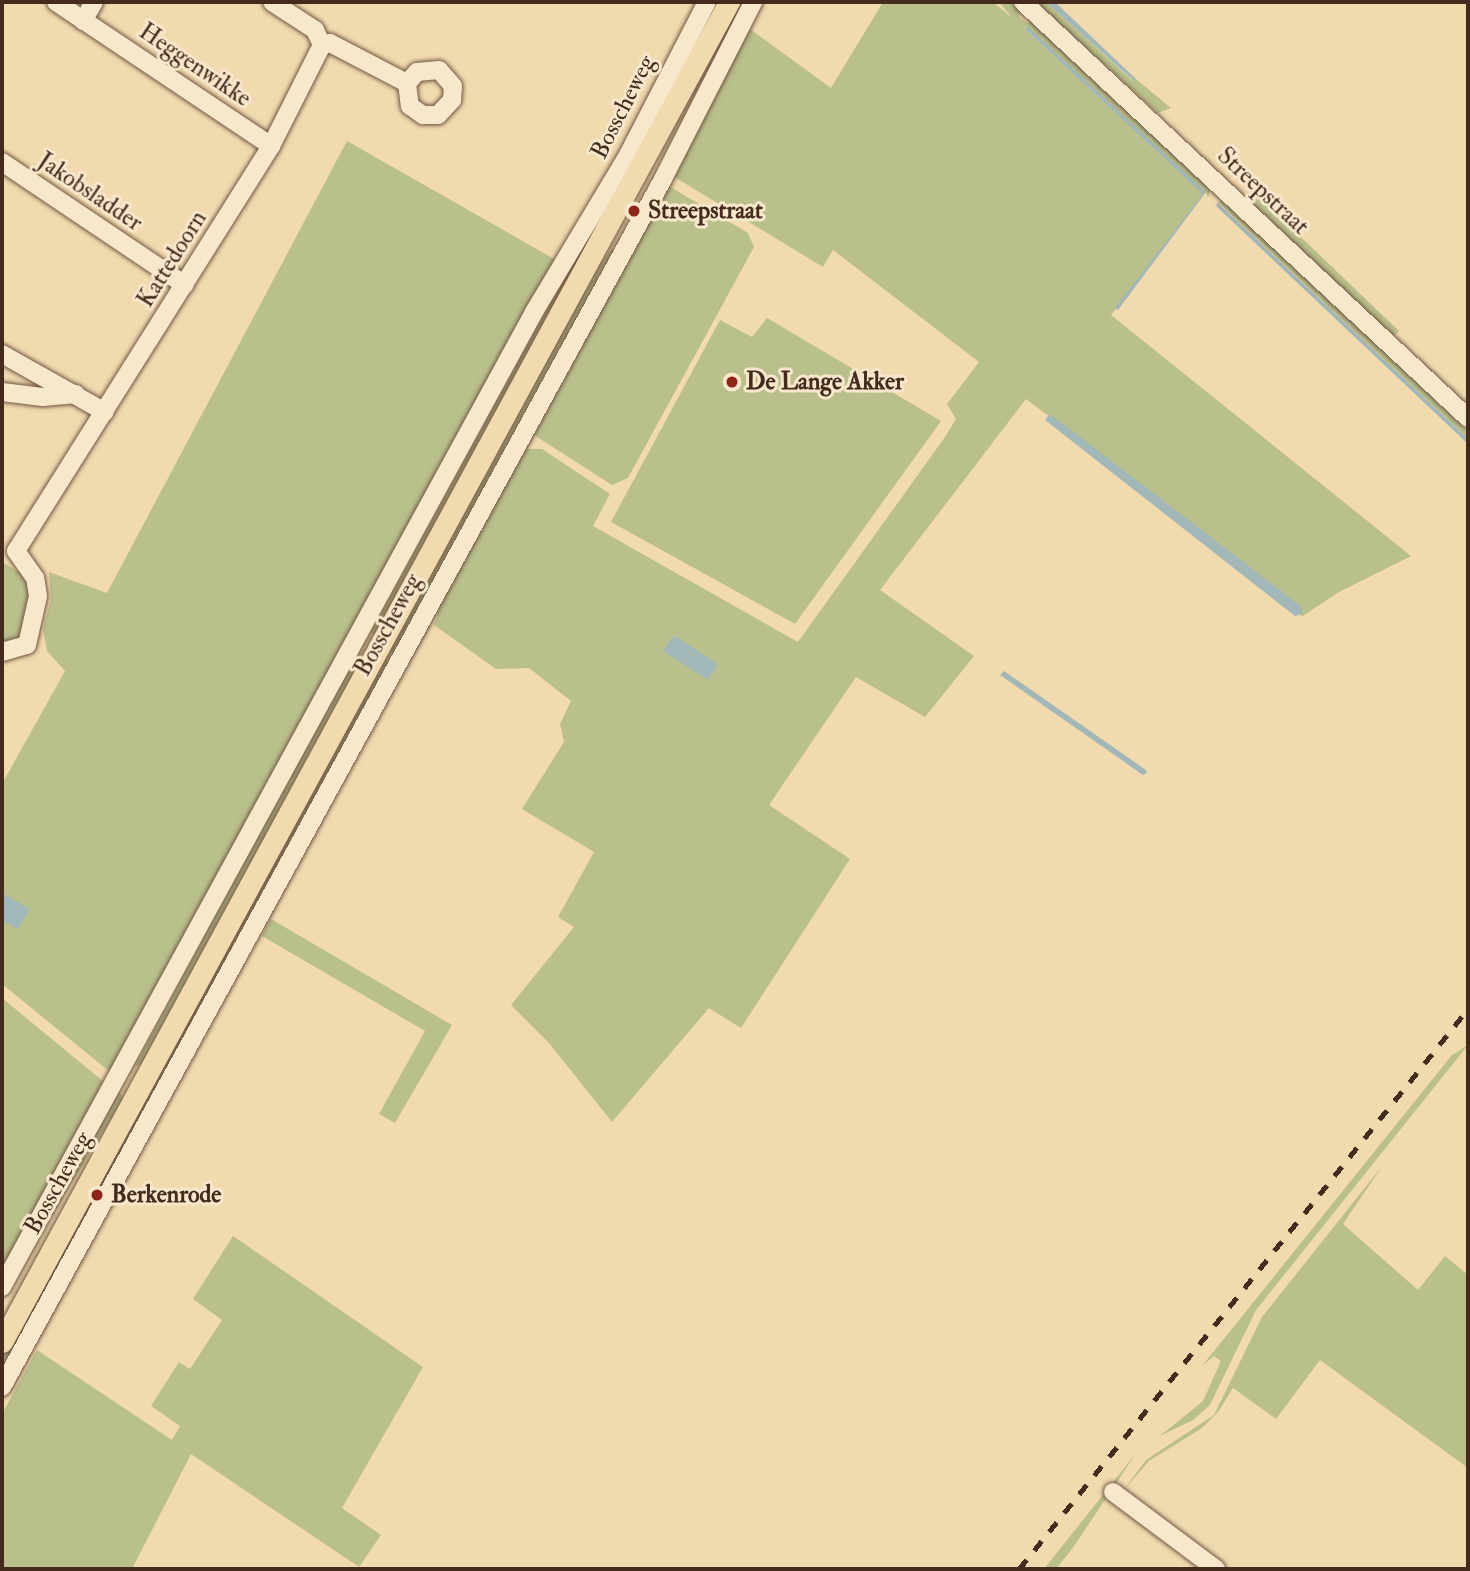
<!DOCTYPE html>
<html>
<head>
<meta charset="utf-8">
<style>
  body { margin:0 }
  #map { position:relative; width:1470px; height:1571px; overflow:hidden; background:#f2daaf; font-family:"IM FELL Double Pica",serif }
  div>[style] { position:absolute }
  [style*='--x'] { left:calc(var(--x)*1px); top:calc(var(--y)*1px); width:calc(var(--w)*1px); rotate:calc(var(--a)*1deg) }
  .green>* { inset:0; background:#b9c08b }
  .water>* { inset:0; background:#a2b7b7 }
  .roads { filter:drop-shadow(0 0 2px #705742) drop-shadow(0 0 2px #705742) }
  .minor>* { height:18px; margin:-9px; padding:0 9px; transform-origin:9px; border-radius:9px; background:#f7e7cb }
  .major>* { height:21px; margin:-10.5px; padding:0 10.5px; transform-origin:10.5px; border-radius:10.5px; background:#f2daaf }
  .rail>* { height:4.5px; margin-top:-2.25px; transform-origin:0; background:repeating-linear-gradient(90deg,#452b1d 0 12px,transparent 0 24px) }
  .dots>* { width:19px; height:19px; translate:-50% -50%; box-sizing:border-box; border:4px solid #f7e7cb; border-radius:50% }
  span { translate:-50% -50%; white-space:nowrap; text-align:center; line-height:1.15; -webkit-text-stroke:6px #f7e7cb; paint-order:stroke }
  .street-label { font-size:24px; color:#452b1d }
  .poi-label { font-size:24px; color:#452b1d; font-weight:700 }
  .left { translate:0 -50%; text-align:left }
  .frame { position:absolute; inset:0; border:4px solid #452b1d; pointer-events:none }
</style>
</head>
<body>
<div id="map">
  <div class="green">
    <i style="clip-path:polygon(714px 2px,719px 2px,377px 632px,370px 634px)"></i>
    <i style="clip-path:polygon(evenodd,883px 2px,993px 2px,1012px 18px,999px 2px,1009px 2px,1020px 11px,1019px 17px,1027px 23px,1032px 21px,1211px 187px,1208px 198px,1206px 192px,1027px 27px,1025px 29px,1204px 194px,1111px 315px,1411px 556px,1339px 592px,1301px 617px,1302px 607px,1026px 399px,880px 590px,974px 656px,925px 717px,856px 677px,769px 805px,850px 859px,741px 1028px,709px 1008px,612px 1122px,549px 1043px,511px 1005px,574px 927px,558px 917px,594px 852px,522px 809px,564px 742px,560px 724px,571px 701px,529px 668px,496px 669px,434px 625px,440px 608px,377px 721px,667px 185px,748px 233px,754px 247px,628px 478px,612px 485px,534px 435px,527px 449px,542px 449px,610px 494px,593px 526px,798px 642px,945px 437px,956px 419px,947px 404px,979px 362px,833px 250px,823px 267px,671px 175px,746px 26px,831px 88px,883px 2px,674px 635px,718px 664px,708px 679px,664px 650px,674px 635px)"></i>
    <i style="clip-path:polygon(1036px 2px,1046px 2px,1133px 81px,1136px 79px,1171px 108px,1158px 113px)"></i>
    <i style="clip-path:polygon(347px 141px,556px 260px,110px 1072px,2px 984px,2px 784px,65px 671px,47px 651px,43px 629px,51px 599px,49px 572px,107px 593px)"></i>
    <i style="clip-path:polygon(1258px 196px,1399px 331px,1396px 334px,1393px 336px,1252px 203px)"></i>
    <i style="clip-path:polygon(1224px 199px,1468px 431px,1468px 439px,1219px 203px,1214px 205px)"></i>
    <i style="clip-path:polygon(612px 249px,619px 253px,394px 653px,387px 650px,591px 275px)"></i>
    <i style="clip-path:polygon(767px 318px,941px 421px,795px 624px,611px 522px,720px 320px,752px 337px)"></i>
    <i style="clip-path:polygon(2px 562px,27px 577px,30px 588px,26px 618px,19px 637px,10px 644px,2px 644px)"></i>
    <i style="clip-path:polygon(357px 652px,362px 660px,141px 1065px,135px 1066px)"></i>
    <i style="clip-path:polygon(383px 658px,389px 662px,159px 1080px,157px 1077px)"></i>
    <i style="clip-path:polygon(271px 919px,452px 1025px,395px 1123px,379px 1114px,425px 1031px,262px 936px)"></i>
    <i style="clip-path:polygon(2px 998px,104px 1082px,2px 1269px)"></i>
    <i style="clip-path:polygon(1468px 1045px,1256px 1310px,1210px 1405px,1193px 1420px,1160px 1436px,1203px 1401px,1221px 1361px,1214px 1356px,1202px 1366px,1452px 1055px)"></i>
    <i style="clip-path:polygon(117px 1091px,124px 1097px,49px 1221px,46px 1219px)"></i>
    <i style="clip-path:polygon(145px 1105px,147px 1107px,2px 1380px,2px 1359px,139px 1107px)"></i>
    <i style="clip-path:polygon(1383px 1165px,1343px 1224px,1418px 1290px,1445px 1256px,1468px 1275px,1468px 1468px,1320px 1360px,1276px 1419px,1233px 1388px,1218px 1412px,1202px 1428px,1149px 1461px,1123px 1491px,1146px 1460px,1214px 1415px,1262px 1317px)"></i>
    <i style="clip-path:polygon(233px 1236px,423px 1367px,342px 1508px,381px 1535px,359px 1567px,191px 1454px,132px 1569px,2px 1569px,2px 1414px,37px 1350px,172px 1440px,180px 1426px,151px 1406px,179px 1362px,190px 1369px,222px 1320px,193px 1299px)"></i>
    <i style="clip-path:polygon(1137px 1452px,1072px 1549px,1056px 1569px,1044px 1569px)"></i>
  </div>
  <div class="water">
    <i style="clip-path:polygon(1046px 2px,1055px 2px,1136px 79px,1134px 81px)"></i>
    <i style="clip-path:polygon(1027px 26px,1206px 192px,1118px 310px,1115px 308px,1203px 194px,1025px 29px)"></i>
    <i style="clip-path:polygon(1218px 203px,1468px 439px,1468px 444px,1216px 206px)"></i>
    <i style="clip-path:polygon(1050px 414px,1302px 607px,1302px 614px,1295px 616px,1045px 420px)"></i>
    <i style="clip-path:polygon(674px 635px,718px 664px,708px 680px,663px 651px)"></i>
    <i style="clip-path:polygon(1004px 671px,1146px 770px,1147px 773px,1143px 775px,1000px 675px)"></i>
    <i style="clip-path:polygon(2px 893px,30px 909px,18px 929px,2px 920px)"></i>
  </div>
  <div class="roads">
    <div class="minor">
      <i style="--x:56;--y:2;--w:259;--a:33.8"></i>
      <i style="--x:1023;--y:2;--w:609;--a:43.07"></i>
      <i style="--x:83;--y:21;--w:22;--a:-60"></i>
      <i style="--x:322;--y:45;--w:8;--a:-14"></i>
      <i style="--x:330;--y:43;--w:87;--a:27.5"></i>
      <i style="--x:407;--y:83;--w:23;--a:83"></i>
      <i style="--x:410;--y:106;--w:16;--a:35"></i>
      <i style="--x:423;--y:115;--w:15;--a:0"></i>
      <i style="--x:438;--y:115;--w:21;--a:-47"></i>
      <i style="--x:452;--y:100;--w:14;--a:-86"></i>
      <i style="--x:453;--y:86;--w:21;--a:-131"></i>
      <i style="--x:439;--y:70;--w:22;--a:175"></i>
      <i style="--x:417;--y:72;--w:15;--a:132"></i>
      <i style="--x:2;--y:162;--w:220;--a:33.9"></i>
      <i style="--x:2;--y:354;--w:118;--a:29.4"></i>
      <i style="--x:2;--y:392;--w:41;--a:7"></i>
      <i style="--x:43;--y:397;--w:33;--a:-5"></i>
      <i style="--x:16;--y:551;--w:479;--a:-57.8"></i>
      <i style="--x:271;--y:146;--w:113;--a:-63.2"></i>
      <i style="--x:322;--y:45;--w:17;--a:-115"></i>
      <i style="--x:315;--y:30;--w:51;--a:-146.9"></i>
      <i style="--x:2;--y:652;--w:26;--a:-16"></i>
      <i style="--x:27;--y:645;--w:50;--a:-77.3"></i>
      <i style="--x:38;--y:596;--w:18;--a:-99"></i>
      <i style="--x:35;--y:578;--w:33;--a:-125"></i>
      <i style="--x:2;--y:1287;--w:1111;--a:-61.38"></i>
      <i style="--x:534;--y:312;--w:183;--a:-59.1"></i>
      <i style="--x:628;--y:155;--w:172;--a:-62.7"></i>
      <i style="--x:2;--y:1387;--w:1377;--a:-61.31"></i>
      <i style="--x:663;--y:179;--w:199;--a:-63"></i>
      <i style="--x:1113;--y:1492;--w:129;--a:36.8"></i>
    </div>
    <div class="major">
      <i style="--x:2;--y:1342;--w:1525;--a:-61.52"></i>
    </div>
  </div>
  <div class="rail">
    <i style="--x:1019;--y:1569;--w:718;--a:-51.28"></i>
  </div>
  <div class="dots">
    <i style="left:634px;top:211px;background:#8f2418"></i>
    <i style="left:732px;top:382px;background:#8f2418"></i>
    <i style="left:97px;top:1195px;background:#8f2418"></i>
  </div>
  <div class="street-label">
    <span style="left:195px;top:65px;rotate:34deg">Heggenwikke</span>
    <span style="left:623px;top:107px;rotate:-63deg">Bosscheweg</span>
    <span style="left:1263px;top:191px;rotate:43deg">Streepstraat</span>
    <span style="left:90px;top:192px;rotate:34deg">Jakobsladder</span>
    <span style="left:172px;top:259px;rotate:-58deg">Kattedoorn</span>
    <span style="left:388px;top:625px;rotate:-61deg">Bosscheweg</span>
    <span style="left:58px;top:1183px;rotate:-61deg">Bosscheweg</span>
  </div>
  <div class="poi-label">
    <span class="left" style="left:648px;top:211px">Streepstraat</span>
    <span class="left" style="left:746px;top:382px">De Lange Akker</span>
    <span class="left" style="left:111px;top:1195px">Berkenrode</span>
  </div>
  <div class="frame"></div>
</div>
</body>
</html>
